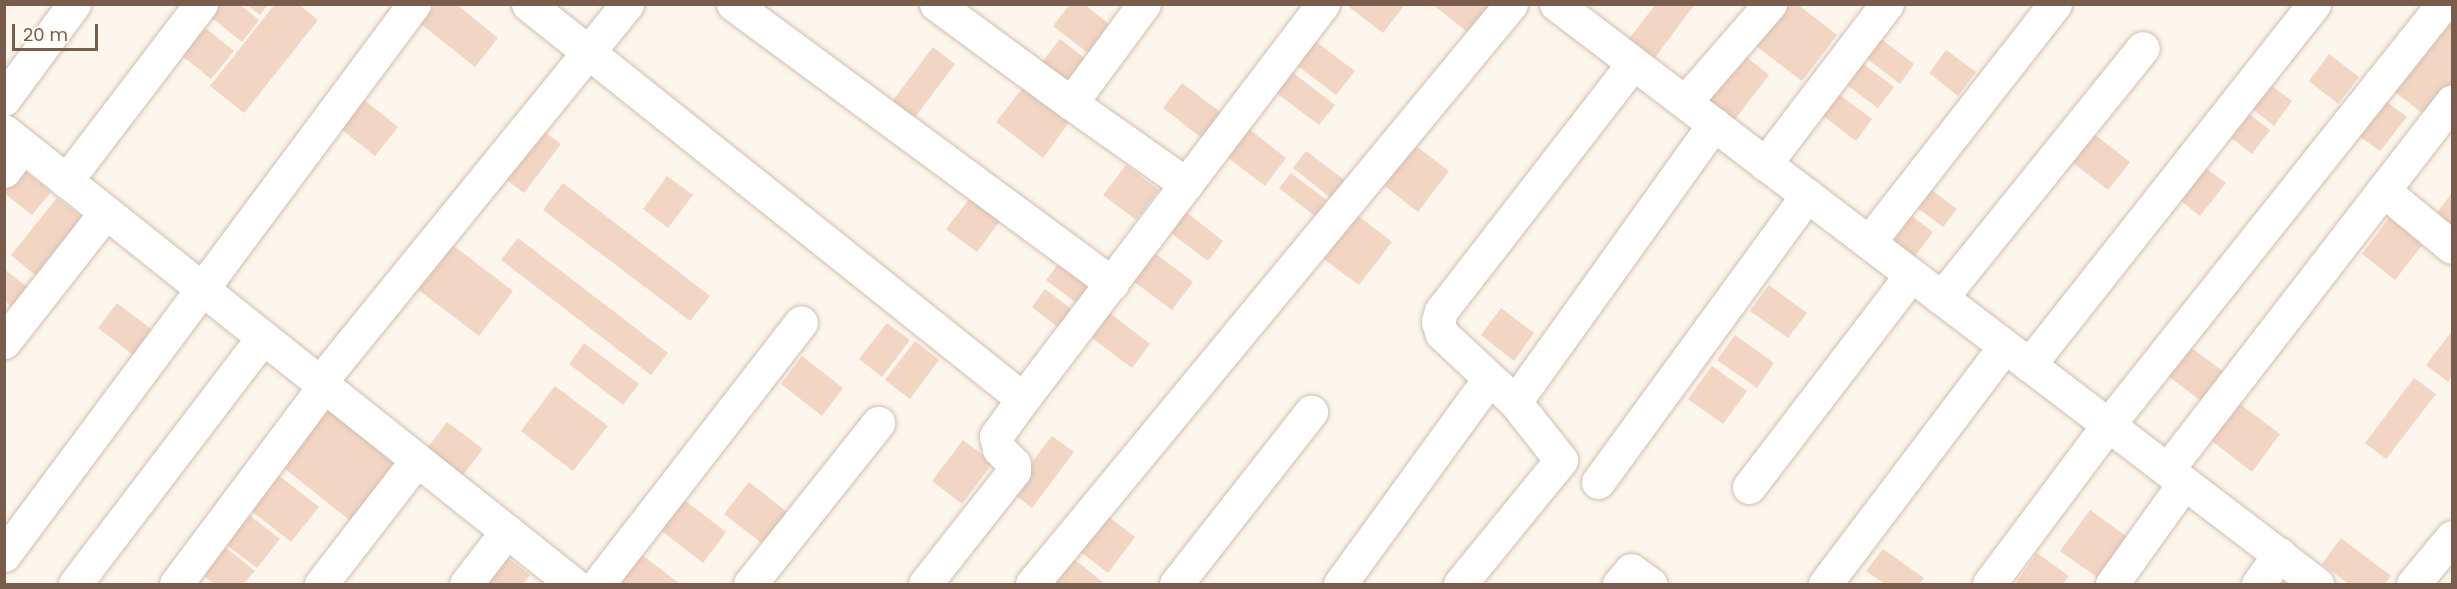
<!DOCTYPE html>
<html>
<head>
<meta charset="utf-8">
<style>
  body { margin:0 }
  #map { position:relative; width:2457px; height:589px; overflow:hidden; background:#fdf6ec; font-family:Poppins,sans-serif }
  div>[style] { position:absolute }
  [style*='--x'] { left:calc(var(--x)*1px); top:calc(var(--y)*1px); width:calc(var(--w)*1px); rotate:calc(var(--a)*1deg) }
  .building>* { inset:0; background:#f3d5c3 }
  .roads { filter:drop-shadow(0 0 2px #d1beb0) drop-shadow(0 0 2px #d1beb0) }
  .minor>* { height:33px; margin:-16.5px; padding:0 16.5px; transform-origin:16.5px; border-radius:16.5px; background:#fff }
  span { translate:-50% -50%; white-space:nowrap; text-align:center; line-height:1.15; -webkit-text-stroke:4.5px #fffaf3; paint-order:stroke }
  .frame { position:absolute; inset:0; border:6px solid #7a5c4d; pointer-events:none }
  .scale { position:absolute; left:12px; top:24px; width:86px; height:27px; box-sizing:border-box; border:3px solid #7a5c4d; border-top:0; padding-left:8px; font-size:18px; line-height:21px; white-space:nowrap; color:#7a5c4d; -webkit-text-stroke:4px #fffaf3; paint-order:stroke }
</style>
</head>
<body>
<div id="map">
  <div class="building">
    <i style="clip-path:polygon(211px 4px,239px 4px,259px 20px,242px 42px,205px 12px)"></i>
    <i style="clip-path:polygon(246px 4px,268px 4px,260px 15px)"></i>
    <i style="clip-path:polygon(275px 4px,298px 4px,318px 20px,244px 113px,210px 86px)"></i>
    <i style="clip-path:polygon(436px 4px,456px 4px,498px 38px,475px 67px,421px 24px)"></i>
    <i style="clip-path:polygon(1070px 4px,1084px 4px,1115px 29px,1093px 57px,1053px 26px)"></i>
    <i style="clip-path:polygon(1345px 4px,1400px 4px,1403px 7px,1383px 33px)"></i>
    <i style="clip-path:polygon(1432px 4px,1501px 4px,1475px 38px)"></i>
    <i style="clip-path:polygon(1656px 4px,1695px 4px,1651px 63px,1625px 44px)"></i>
    <i style="clip-path:polygon(1779px 4px,1797px 4px,1837px 35px,1802px 81px,1751px 42px)"></i>
    <i style="clip-path:polygon(2452px 6px,2452px 90px,2430px 119px,2388px 87px)"></i>
    <i style="clip-path:polygon(198px 22px,234px 51px,211px 79px,176px 51px)"></i>
    <i style="clip-path:polygon(1308px 36px,1355px 71px,1336px 95px,1290px 60px)"></i>
    <i style="clip-path:polygon(1880px 38px,1914px 64px,1900px 84px,1865px 57px)"></i>
    <i style="clip-path:polygon(1060px 39px,1092px 64px,1071px 91px,1039px 66px)"></i>
    <i style="clip-path:polygon(933px 47px,955px 64px,910px 124px,888px 107px)"></i>
    <i style="clip-path:polygon(1735px 48px,1769px 75px,1730px 126px,1696px 100px)"></i>
    <i style="clip-path:polygon(1946px 50px,1976px 72px,1958px 96px,1929px 73px)"></i>
    <i style="clip-path:polygon(2329px 54px,2359px 77px,2338px 104px,2309px 81px)"></i>
    <i style="clip-path:polygon(1861px 62px,1894px 87px,1878px 108px,1844px 83px)"></i>
    <i style="clip-path:polygon(1283px 65px,1335px 105px,1319px 125px,1267px 86px)"></i>
    <i style="clip-path:polygon(2260px 77px,2292px 101px,2274px 126px,2242px 101px)"></i>
    <i style="clip-path:polygon(1182px 83px,1224px 115px,1204px 140px,1163px 108px)"></i>
    <i style="clip-path:polygon(1024px 86px,1070px 121px,1043px 158px,996px 122px)"></i>
    <i style="clip-path:polygon(1833px 90px,1872px 119px,1856px 141px,1817px 111px)"></i>
    <i style="clip-path:polygon(354px 92px,398px 127px,375px 156px,331px 121px)"></i>
    <i style="clip-path:polygon(2379px 96px,2407px 117px,2380px 151px,2352px 131px)"></i>
    <i style="clip-path:polygon(2239px 106px,2270px 130px,2252px 154px,2221px 130px)"></i>
    <i style="clip-path:polygon(534px 124px,561px 144px,524px 193px,497px 173px)"></i>
    <i style="clip-path:polygon(1244px 125px,1286px 158px,1265px 186px,1222px 153px)"></i>
    <i style="clip-path:polygon(2094px 134px,2130px 162px,2108px 190px,2073px 163px)"></i>
    <i style="clip-path:polygon(1408px 140px,1449px 171px,1418px 212px,1377px 180px)"></i>
    <i style="clip-path:polygon(1306px 151px,1350px 184px,1336px 202px,1293px 168px)"></i>
    <i style="clip-path:polygon(2196px 161px,2226px 183px,2200px 216px,2171px 193px)"></i>
    <i style="clip-path:polygon(18px 165px,51px 192px,32px 215px,4px 193px,4px 182px)"></i>
    <i style="clip-path:polygon(1126px 165px,1159px 190px,1136px 220px,1103px 195px)"></i>
    <i style="clip-path:polygon(1291px 173px,1333px 205px,1321px 221px,1279px 188px)"></i>
    <i style="clip-path:polygon(667px 176px,693px 195px,668px 228px,643px 209px)"></i>
    <i style="clip-path:polygon(563px 183px,710px 296px,690px 321px,543px 210px)"></i>
    <i style="clip-path:polygon(1925px 185px,1957px 209px,1943px 227px,1911px 203px)"></i>
    <i style="clip-path:polygon(2452px 193px,2452px 227px,2436px 214px)"></i>
    <i style="clip-path:polygon(57px 198px,87px 221px,41px 280px,11px 255px)"></i>
    <i style="clip-path:polygon(970px 198px,1000px 221px,977px 252px,946px 229px)"></i>
    <i style="clip-path:polygon(1176px 204px,1223px 241px,1208px 261px,1160px 225px)"></i>
    <i style="clip-path:polygon(1352px 211px,1392px 242px,1359px 285px,1318px 255px)"></i>
    <i style="clip-path:polygon(1912px 216px,1933px 232px,1912px 260px,1891px 244px)"></i>
    <i style="clip-path:polygon(2389px 218px,2423px 244px,2395px 280px,2362px 254px)"></i>
    <i style="clip-path:polygon(518px 238px,668px 353px,651px 375px,501px 260px)"></i>
    <i style="clip-path:polygon(446px 240px,513px 291px,479px 336px,412px 285px)"></i>
    <i style="clip-path:polygon(1155px 253px,1193px 282px,1172px 310px,1133px 281px)"></i>
    <i style="clip-path:polygon(1062px 259px,1099px 287px,1083px 308px,1046px 280px)"></i>
    <i style="clip-path:polygon(4px 269px,35px 293px,20px 313px,4px 301px)"></i>
    <i style="clip-path:polygon(1769px 285px,1807px 313px,1788px 338px,1750px 311px)"></i>
    <i style="clip-path:polygon(1045px 289px,1074px 311px,1060px 329px,1032px 307px)"></i>
    <i style="clip-path:polygon(117px 303px,156px 333px,137px 358px,98px 328px)"></i>
    <i style="clip-path:polygon(1501px 308px,1534px 333px,1514px 361px,1481px 335px)"></i>
    <i style="clip-path:polygon(1110px 313px,1150px 344px,1132px 368px,1092px 338px)"></i>
    <i style="clip-path:polygon(887px 323px,910px 340px,882px 377px,859px 359px)"></i>
    <i style="clip-path:polygon(2452px 331px,2452px 376px,2448px 382px,2426px 365px)"></i>
    <i style="clip-path:polygon(1735px 335px,1774px 363px,1757px 388px,1717px 360px)"></i>
    <i style="clip-path:polygon(915px 341px,939px 360px,910px 399px,885px 380px)"></i>
    <i style="clip-path:polygon(584px 343px,639px 384px,623px 405px,569px 364px)"></i>
    <i style="clip-path:polygon(2189px 346px,2228px 375px,2205px 404px,2167px 375px)"></i>
    <i style="clip-path:polygon(802px 356px,843px 388px,822px 416px,781px 384px)"></i>
    <i style="clip-path:polygon(1712px 366px,1747px 391px,1723px 424px,1688px 399px)"></i>
    <i style="clip-path:polygon(2414px 378px,2436px 394px,2386px 459px,2365px 443px)"></i>
    <i style="clip-path:polygon(555px 386px,608px 426px,573px 471px,521px 431px)"></i>
    <i style="clip-path:polygon(326px 397px,408px 462px,357px 526px,275px 461px)"></i>
    <i style="clip-path:polygon(2236px 401px,2280px 434px,2252px 472px,2208px 438px)"></i>
    <i style="clip-path:polygon(447px 422px,483px 449px,456px 484px,421px 456px)"></i>
    <i style="clip-path:polygon(1052px 436px,1074px 452px,1032px 508px,1010px 491px)"></i>
    <i style="clip-path:polygon(963px 440px,993px 463px,962px 504px,932px 481px)"></i>
    <i style="clip-path:polygon(278px 475px,319px 507px,291px 542px,250px 510px)"></i>
    <i style="clip-path:polygon(749px 482px,792px 516px,768px 548px,724px 514px)"></i>
    <i style="clip-path:polygon(683px 499px,726px 532px,703px 563px,659px 529px)"></i>
    <i style="clip-path:polygon(2090px 510px,2130px 539px,2101px 580px,2060px 551px)"></i>
    <i style="clip-path:polygon(244px 511px,280px 539px,257px 568px,220px 540px)"></i>
    <i style="clip-path:polygon(1105px 514px,1135px 537px,1108px 573px,1078px 550px)"></i>
    <i style="clip-path:polygon(2341px 538px,2391px 576px,2385px 584px,2349px 584px,2322px 564px)"></i>
    <i style="clip-path:polygon(220px 543px,255px 571px,243px 584px,214px 584px,198px 571px)"></i>
    <i style="clip-path:polygon(1883px 549px,1924px 578px,1919px 584px,1885px 584px,1866px 571px)"></i>
    <i style="clip-path:polygon(499px 551px,530px 575px,523px 584px,473px 584px)"></i>
    <i style="clip-path:polygon(2037px 553px,2069px 576px,2063px 584px,2015px 584px)"></i>
    <i style="clip-path:polygon(642px 555px,680px 584px,620px 584px)"></i>
    <i style="clip-path:polygon(1070px 556px,1103px 582px,1101px 584px,1049px 584px)"></i>
  </div>
  <div class="roads">
    <div class="minor">
      <i style="--x:528;--y:4;--w:633;--a:38.59"></i>
      <i style="--x:1023;--y:399;--w:496;--a:-52.8"></i>
      <i style="--x:733;--y:4;--w:471;--a:36.4"></i>
      <i style="--x:936;--y:4;--w:167;--a:36.3"></i>
      <i style="--x:1071;--y:103;--w:123;--a:-53.6"></i>
      <i style="--x:1556;--y:4;--w:957;--a:37.31"></i>
      <i style="--x:4;--y:99;--w:118;--a:-53.6"></i>
      <i style="--x:1685;--y:102;--w:130;--a:-49.1"></i>
      <i style="--x:1071;--y:103;--w:141;--a:35.2"></i>
      <i style="--x:4;--y:131;--w:727;--a:38.52"></i>
      <i style="--x:1765;--y:164;--w:201;--a:-52.7"></i>
      <i style="--x:4;--y:171;--w:31;--a:-53"></i>
      <i style="--x:66;--y:181;--w:223;--a:-52.7"></i>
      <i style="--x:2383;--y:190;--w:89;--a:39.6"></i>
      <i style="--x:1869;--y:242;--w:302;--a:-52"></i>
      <i style="--x:1941;--y:298;--w:321;--a:-51.1"></i>
      <i style="--x:4;--y:342;--w:165;--a:-51.9"></i>
      <i style="--x:2029;--y:365;--w:460;--a:-51.7"></i>
      <i style="--x:320;--y:382;--w:487;--a:-50.9"></i>
      <i style="--x:1515;--y:402;--w:342;--a:-54.4"></i>
      <i style="--x:2167;--y:470;--w:466;--a:-52.3"></i>
      <i style="--x:1598;--y:482;--w:355;--a:-53.9"></i>
      <i style="--x:1749;--y:487;--w:267;--a:-52.6"></i>
      <i style="--x:4;--y:555;--w:687;--a:-53.35"></i>
      <i style="--x:75;--y:584;--w:310;--a:-52.7"></i>
      <i style="--x:176;--y:584;--w:247;--a:-53.2"></i>
      <i style="--x:321;--y:584;--w:157;--a:-52.3"></i>
      <i style="--x:466;--y:584;--w:67;--a:-52.3"></i>
      <i style="--x:598;--y:584;--w:331;--a:-52.2"></i>
      <i style="--x:750;--y:584;--w:206;--a:-51.5"></i>
      <i style="--x:925;--y:584;--w:144;--a:-51.8"></i>
      <i style="--x:1014;--y:471;--w:7;--a:-90"></i>
      <i style="--x:1014;--y:464;--w:21;--a:-135"></i>
      <i style="--x:999;--y:449;--w:13;--a:-103"></i>
      <i style="--x:996;--y:436;--w:46;--a:-53.9"></i>
      <i style="--x:1032;--y:584;--w:752;--a:-50.45"></i>
      <i style="--x:1176;--y:584;--w:219;--a:-51.9"></i>
      <i style="--x:1340;--y:584;--w:253;--a:-54"></i>
      <i style="--x:1460;--y:584;--w:160;--a:-50.8"></i>
      <i style="--x:1561;--y:460;--w:74;--a:-128.4"></i>
      <i style="--x:1515;--y:402;--w:100;--a:-137"></i>
      <i style="--x:1442;--y:334;--w:13;--a:-108"></i>
      <i style="--x:1438;--y:322;--w:11;--a:-75"></i>
      <i style="--x:1441;--y:311;--w:311;--a:-52.2"></i>
      <i style="--x:1619;--y:584;--w:18;--a:-49"></i>
      <i style="--x:1631;--y:570;--w:24;--a:36"></i>
      <i style="--x:1825;--y:584;--w:298;--a:-52.9"></i>
      <i style="--x:1989;--y:584;--w:199;--a:-53.2"></i>
      <i style="--x:2108;--y:425;--w:538;--a:-51.49"></i>
      <i style="--x:2112;--y:584;--w:124;--a:-54.5"></i>
      <i style="--x:2258;--y:584;--w:37;--a:-54"></i>
      <i style="--x:2413;--y:584;--w:61;--a:-50.3"></i>
    </div>
  </div>
  <div class="frame"></div>
  <div class="scale">20 m</div>
</div>
</body>
</html>
